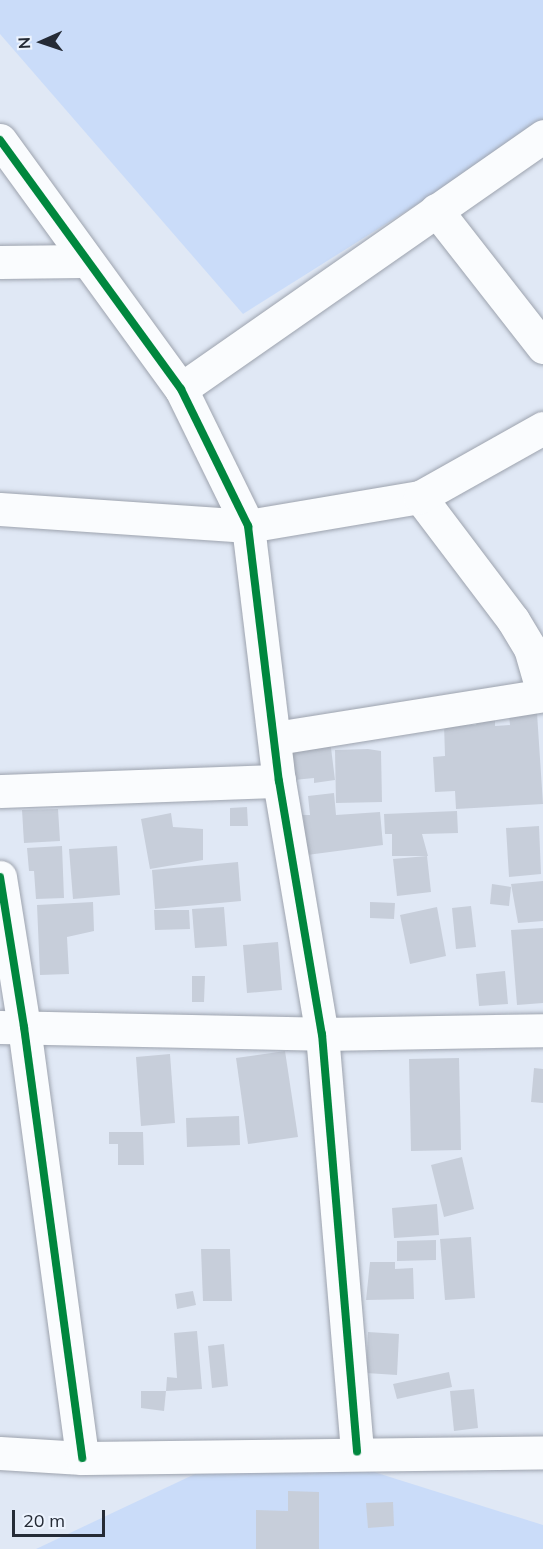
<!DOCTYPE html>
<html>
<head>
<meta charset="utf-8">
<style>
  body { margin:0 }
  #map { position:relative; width:543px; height:1549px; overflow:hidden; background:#e0e8f5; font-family:Mulish,sans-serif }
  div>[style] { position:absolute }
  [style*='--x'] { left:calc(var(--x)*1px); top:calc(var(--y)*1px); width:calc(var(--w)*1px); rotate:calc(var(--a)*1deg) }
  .green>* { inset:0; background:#cadcf9 }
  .building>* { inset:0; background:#c7ceda }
  .roads { filter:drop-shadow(0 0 2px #9da3ae) drop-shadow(0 0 2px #9da3ae) }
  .minor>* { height:33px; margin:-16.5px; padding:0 16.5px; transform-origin:16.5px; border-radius:16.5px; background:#fafcfe }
  .cycleway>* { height:8px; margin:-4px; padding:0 4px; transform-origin:4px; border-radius:4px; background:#00873e }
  span { translate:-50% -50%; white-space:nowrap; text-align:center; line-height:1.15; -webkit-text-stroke:4.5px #ecf3fe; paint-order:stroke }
  .north { position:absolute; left:12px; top:12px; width:60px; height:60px; -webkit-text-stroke:4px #ecf3fe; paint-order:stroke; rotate:267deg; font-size:16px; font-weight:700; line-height:24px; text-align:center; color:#252b36 }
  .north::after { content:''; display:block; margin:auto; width:21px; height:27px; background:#252b36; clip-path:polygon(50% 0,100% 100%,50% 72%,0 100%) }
  .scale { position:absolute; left:12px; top:1510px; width:93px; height:27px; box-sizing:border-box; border:3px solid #252b36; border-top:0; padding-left:8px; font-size:18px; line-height:21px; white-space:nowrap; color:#252b36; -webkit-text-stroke:4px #ecf3fe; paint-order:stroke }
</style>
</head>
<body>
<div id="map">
  <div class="green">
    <i style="clip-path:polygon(0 0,543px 0,543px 125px,243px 314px,0 34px)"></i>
    <i style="clip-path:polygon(269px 1439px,543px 1525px,543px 1549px,36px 1549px)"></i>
  </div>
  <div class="building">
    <i style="clip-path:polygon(537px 713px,543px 804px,456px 809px,455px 791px,435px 792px,433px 757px,445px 756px,444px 724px,476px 725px,475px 717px,495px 716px,495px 726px,510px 725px,509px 715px)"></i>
    <i style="clip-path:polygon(330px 740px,335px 780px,314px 783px,314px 778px,284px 781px,280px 745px)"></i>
    <i style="clip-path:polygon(368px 749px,381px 751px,382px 802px,336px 803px,335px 750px)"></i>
    <i style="clip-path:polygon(334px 793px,336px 815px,380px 812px,383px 845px,307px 855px,303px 815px,310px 815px,308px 796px)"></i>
    <i style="clip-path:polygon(247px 807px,248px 826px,230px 826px,230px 808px)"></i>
    <i style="clip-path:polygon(58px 809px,60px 841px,24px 843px,22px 810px)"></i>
    <i style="clip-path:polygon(457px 811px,458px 833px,422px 834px,428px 856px,392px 856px,392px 834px,385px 834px,384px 814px)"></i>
    <i style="clip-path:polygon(171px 813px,173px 827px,203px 829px,203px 860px,150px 869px,141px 819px)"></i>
    <i style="clip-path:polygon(539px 826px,541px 874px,509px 877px,506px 828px)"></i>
    <i style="clip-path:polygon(62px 846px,64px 898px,36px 899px,34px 871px,29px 871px,27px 848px)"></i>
    <i style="clip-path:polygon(117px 846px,120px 895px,73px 899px,69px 849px)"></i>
    <i style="clip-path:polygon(427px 856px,431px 892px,397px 896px,393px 859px)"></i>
    <i style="clip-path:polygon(238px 862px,241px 901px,155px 909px,152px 870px)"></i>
    <i style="clip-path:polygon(543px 881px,543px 921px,518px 923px,511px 884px)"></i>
    <i style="clip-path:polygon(492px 884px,511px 887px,509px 906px,490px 904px)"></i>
    <i style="clip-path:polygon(93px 902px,94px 931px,67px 937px,69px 974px,40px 975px,37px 905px)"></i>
    <i style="clip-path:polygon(370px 902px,395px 903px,394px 919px,370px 918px)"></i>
    <i style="clip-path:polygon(471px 906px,476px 947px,456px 949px,452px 908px)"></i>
    <i style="clip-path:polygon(224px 907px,227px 946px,195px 948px,192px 909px)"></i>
    <i style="clip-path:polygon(437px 907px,446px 956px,410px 964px,400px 915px)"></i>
    <i style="clip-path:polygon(154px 910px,189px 910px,190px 929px,155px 930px)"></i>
    <i style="clip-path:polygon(543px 928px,543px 1003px,517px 1005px,511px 930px)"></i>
    <i style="clip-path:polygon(278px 942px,282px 990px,247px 993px,243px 945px)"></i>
    <i style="clip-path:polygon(505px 971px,508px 1004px,479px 1006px,476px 974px)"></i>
    <i style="clip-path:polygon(192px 976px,205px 976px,204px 1002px,192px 1002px)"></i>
    <i style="clip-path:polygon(285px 1051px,298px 1137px,248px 1144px,236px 1058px)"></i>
    <i style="clip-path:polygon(170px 1054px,175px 1123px,141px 1126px,136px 1057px)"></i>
    <i style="clip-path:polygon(459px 1058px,461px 1150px,411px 1151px,409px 1059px)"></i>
    <i style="clip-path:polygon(534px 1068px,543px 1069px,543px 1103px,531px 1102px)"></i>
    <i style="clip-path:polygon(239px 1116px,240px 1145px,187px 1147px,186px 1118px)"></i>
    <i style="clip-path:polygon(109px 1132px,143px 1132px,144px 1165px,118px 1165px,118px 1144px,109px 1144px)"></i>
    <i style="clip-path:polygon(462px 1157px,474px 1209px,444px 1217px,431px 1165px)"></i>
    <i style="clip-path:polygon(437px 1204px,439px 1235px,394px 1238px,392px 1208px)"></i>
    <i style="clip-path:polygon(471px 1237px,475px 1298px,445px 1300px,440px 1239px)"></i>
    <i style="clip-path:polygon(436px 1240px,436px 1260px,397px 1261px,397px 1241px)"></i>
    <i style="clip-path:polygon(201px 1249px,230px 1249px,232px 1301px,203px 1301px)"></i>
    <i style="clip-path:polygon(370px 1262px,395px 1262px,395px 1269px,413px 1268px,414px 1299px,366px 1300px)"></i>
    <i style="clip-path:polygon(193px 1291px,196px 1305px,177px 1309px,175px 1294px)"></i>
    <i style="clip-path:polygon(197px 1331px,202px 1389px,166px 1391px,167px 1377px,177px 1378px,174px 1333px)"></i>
    <i style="clip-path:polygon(368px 1332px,399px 1334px,397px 1375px,366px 1373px)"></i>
    <i style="clip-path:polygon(224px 1344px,228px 1386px,212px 1388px,208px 1346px)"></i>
    <i style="clip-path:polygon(449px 1372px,452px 1387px,397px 1399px,393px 1384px)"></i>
    <i style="clip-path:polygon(474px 1389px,478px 1428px,454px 1431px,450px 1391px)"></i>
    <i style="clip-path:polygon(141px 1391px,166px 1391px,164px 1411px,141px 1408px)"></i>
    <i style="clip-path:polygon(288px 1491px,319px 1492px,319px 1549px,256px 1549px,256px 1510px,288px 1511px)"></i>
    <i style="clip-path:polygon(393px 1502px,394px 1526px,368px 1528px,366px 1503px)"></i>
  </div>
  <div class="roads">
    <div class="minor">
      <i style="--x:0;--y:140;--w:308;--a:54"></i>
      <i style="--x:181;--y:389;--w:153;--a:63.9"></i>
      <i style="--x:248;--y:526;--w:257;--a:83.1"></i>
      <i style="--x:279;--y:781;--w:257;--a:80.4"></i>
      <i style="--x:322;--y:1034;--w:419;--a:85.2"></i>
      <i style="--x:436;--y:210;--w:174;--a:52"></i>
      <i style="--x:0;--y:262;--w:84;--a:-0.7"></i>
      <i style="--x:181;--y:389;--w:442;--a:-34.9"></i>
      <i style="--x:420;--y:497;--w:154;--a:52.9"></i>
      <i style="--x:513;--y:620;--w:33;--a:59"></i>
      <i style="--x:530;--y:648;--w:47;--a:73.9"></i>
      <i style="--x:0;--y:509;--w:249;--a:3.9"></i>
      <i style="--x:248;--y:526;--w:174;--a:-9.6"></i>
      <i style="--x:420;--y:497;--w:141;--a:-29.3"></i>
      <i style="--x:276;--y:738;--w:270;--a:-9.1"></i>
      <i style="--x:0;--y:791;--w:279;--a:-2.1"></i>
      <i style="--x:0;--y:877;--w:152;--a:80.9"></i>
      <i style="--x:24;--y:1027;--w:435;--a:82.3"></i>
      <i style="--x:0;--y:1027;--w:322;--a:1.2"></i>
      <i style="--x:322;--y:1034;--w:221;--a:-1"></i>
      <i style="--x:0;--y:1453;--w:82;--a:3.5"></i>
      <i style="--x:82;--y:1458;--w:461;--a:-0.7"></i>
    </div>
  </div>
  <div class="cycleway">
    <i style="--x:0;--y:140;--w:308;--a:54"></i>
    <i style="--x:181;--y:389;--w:153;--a:63.9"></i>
    <i style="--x:248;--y:526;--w:257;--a:83.1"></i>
    <i style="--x:279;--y:781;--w:257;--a:80.4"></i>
    <i style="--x:322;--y:1034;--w:419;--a:85.2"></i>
    <i style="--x:0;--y:877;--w:152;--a:80.9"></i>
    <i style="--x:24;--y:1027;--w:435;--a:82.3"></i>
  </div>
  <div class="north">N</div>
  <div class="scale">20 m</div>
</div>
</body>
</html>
